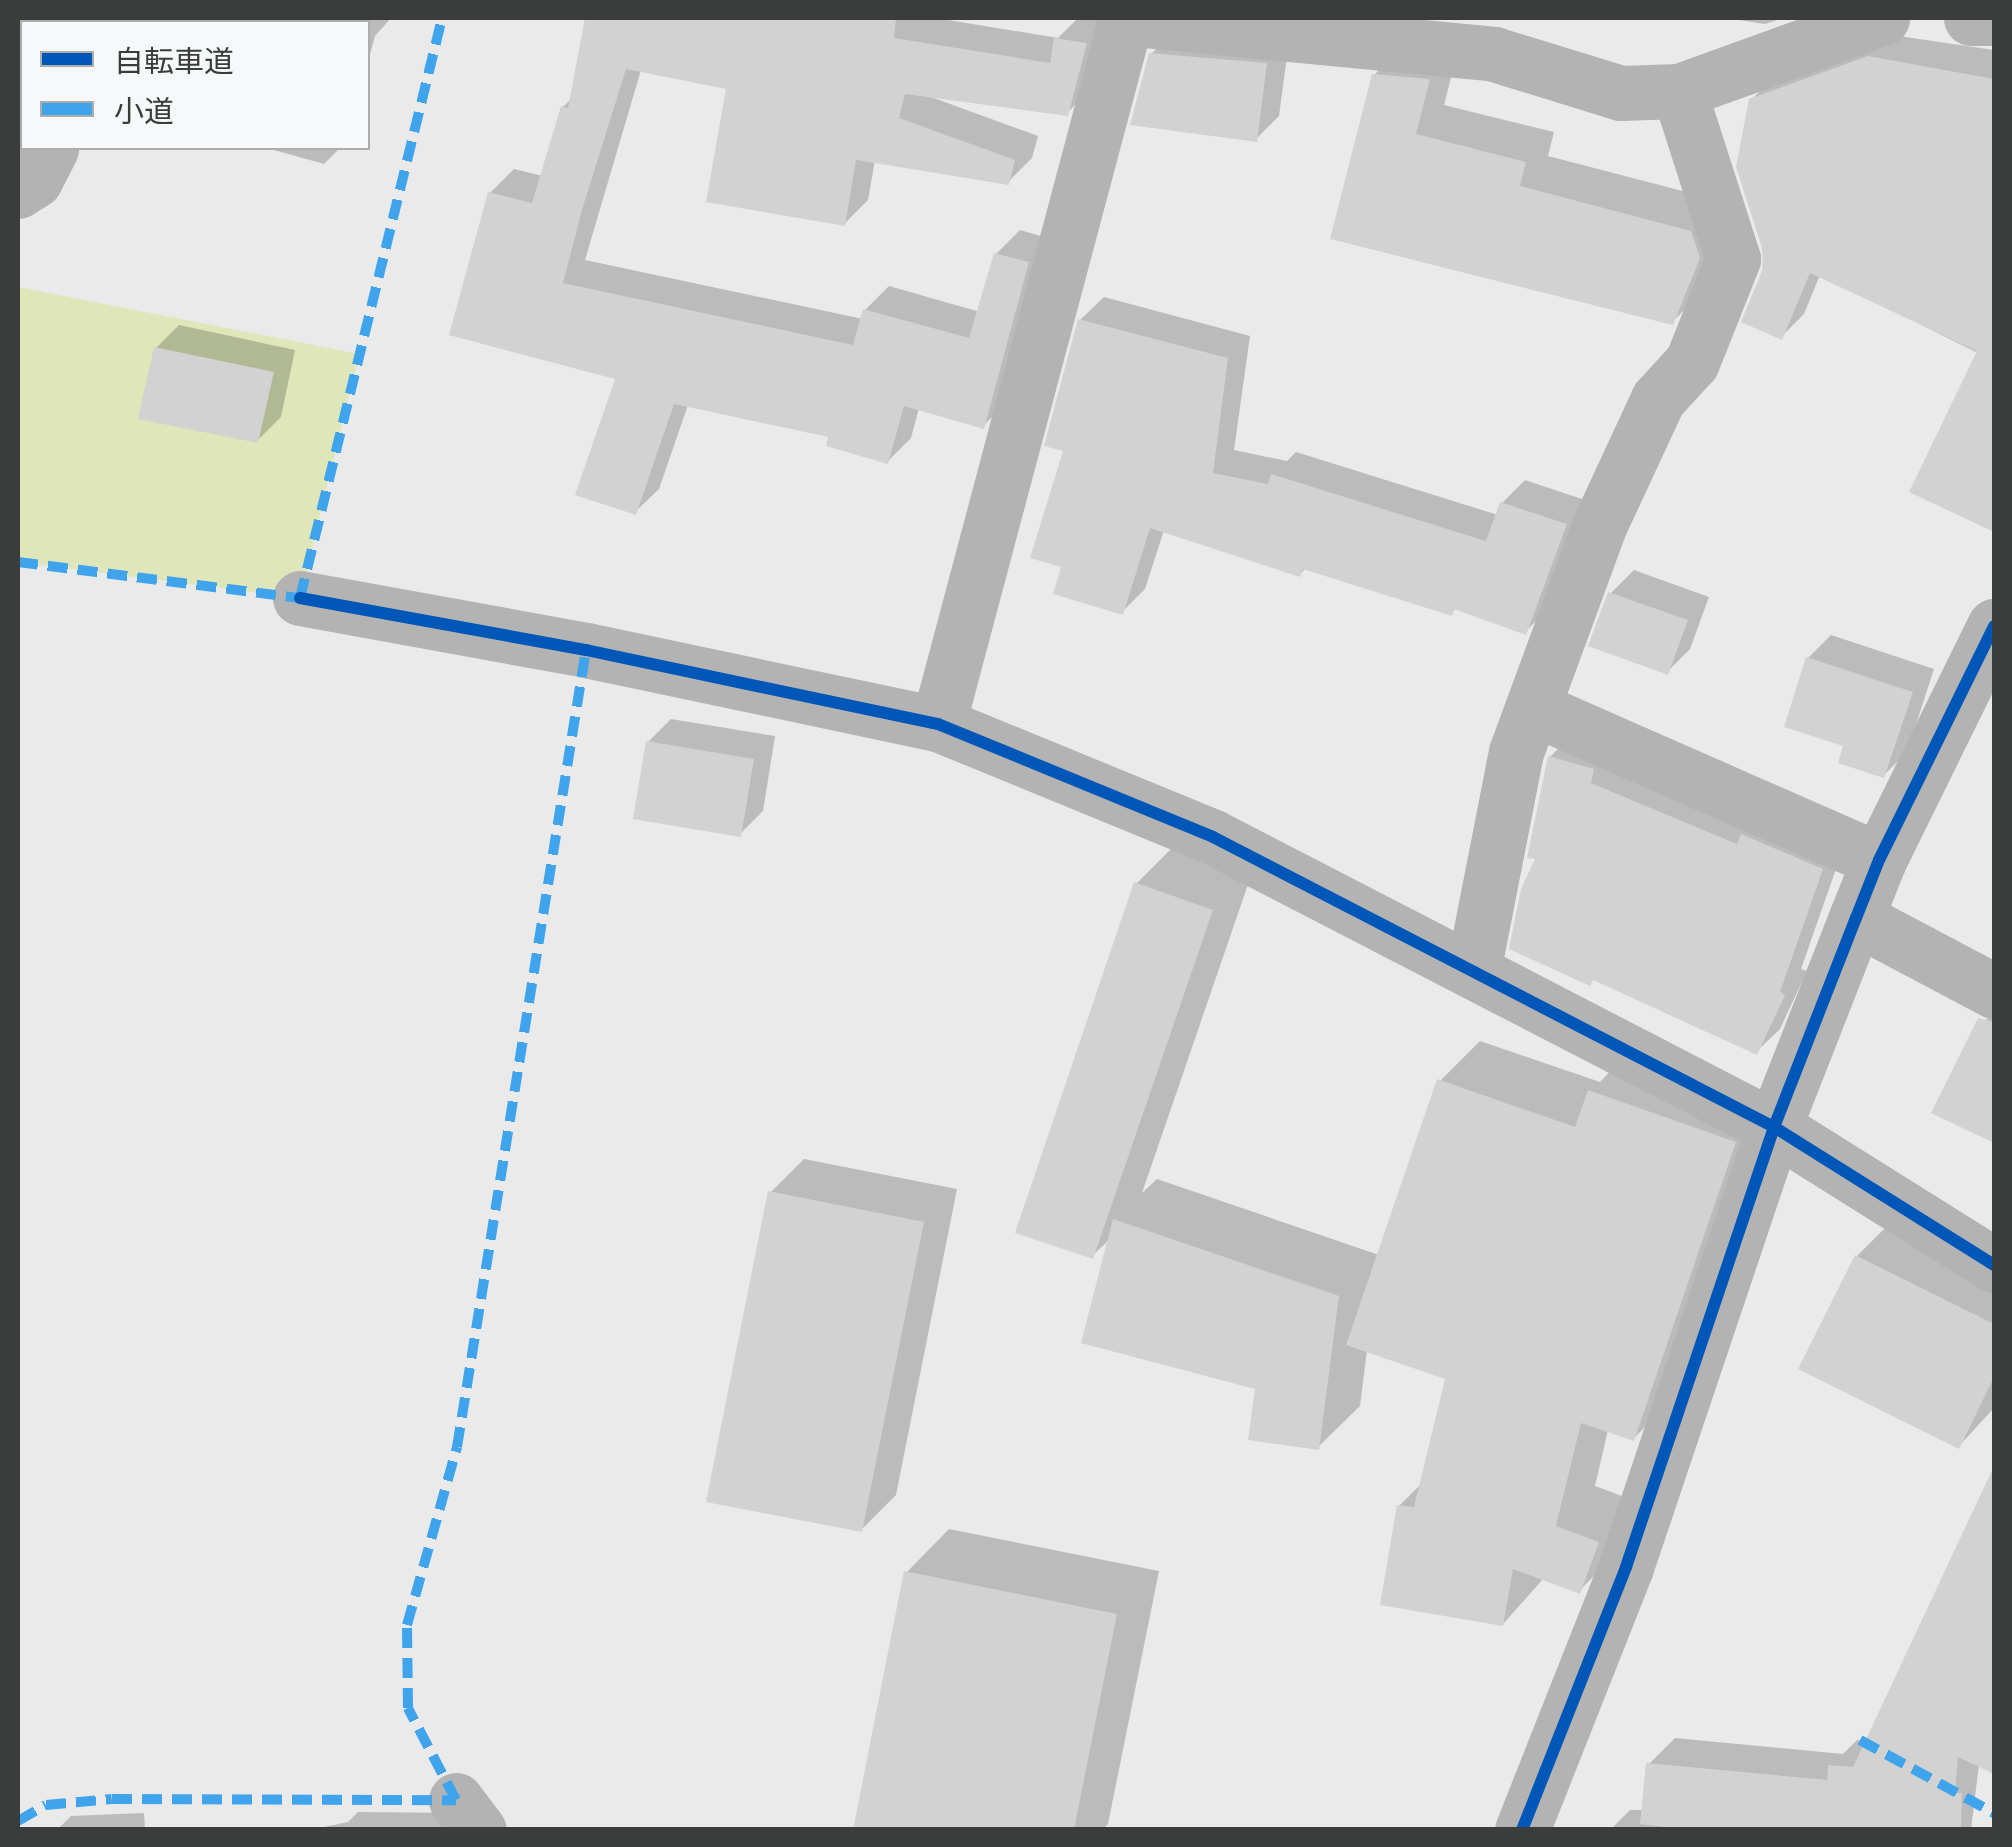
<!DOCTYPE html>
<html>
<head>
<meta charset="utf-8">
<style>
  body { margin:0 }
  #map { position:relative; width:2012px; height:1847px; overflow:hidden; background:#eaeaea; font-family:Figtree,"Noto Sans JP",sans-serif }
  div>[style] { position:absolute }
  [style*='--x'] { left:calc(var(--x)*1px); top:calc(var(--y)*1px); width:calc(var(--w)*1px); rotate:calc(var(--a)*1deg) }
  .green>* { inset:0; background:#dee6ba }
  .shadow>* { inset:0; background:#0003 }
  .stream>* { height:20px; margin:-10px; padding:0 10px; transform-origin:10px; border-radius:10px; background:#accff6 }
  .building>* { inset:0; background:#d2d2d2 }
  .minor>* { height:55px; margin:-27.5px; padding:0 27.5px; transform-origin:27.5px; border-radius:27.5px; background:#b4b3b3 }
  .quiet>* { height:10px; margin-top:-5px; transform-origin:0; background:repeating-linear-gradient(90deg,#3fa4ec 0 20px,transparent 0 30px) }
  .cycleway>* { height:12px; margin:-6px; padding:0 6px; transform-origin:6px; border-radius:6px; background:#0057b8 }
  span { translate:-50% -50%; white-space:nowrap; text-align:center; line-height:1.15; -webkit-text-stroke:9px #f7f8f9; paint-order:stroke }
  .frame { position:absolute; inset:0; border:20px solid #3b3c3c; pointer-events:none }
  .legend { position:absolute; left:20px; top:20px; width:350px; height:130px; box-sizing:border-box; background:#f7f8f9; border:2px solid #acadad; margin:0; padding:12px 18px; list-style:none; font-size:30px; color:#3b3c3c }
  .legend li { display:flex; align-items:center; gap:20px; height:50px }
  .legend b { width:50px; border:2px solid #acadad }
</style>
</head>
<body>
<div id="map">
  <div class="green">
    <i style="clip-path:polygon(18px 70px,22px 72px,22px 148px,18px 164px)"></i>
    <i style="clip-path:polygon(18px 287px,359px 354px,300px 598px,18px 562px)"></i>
  </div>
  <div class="shadow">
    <i style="clip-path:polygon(282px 18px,391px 18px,375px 36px,368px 62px,368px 22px,298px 22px)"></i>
    <i style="clip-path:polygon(588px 18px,936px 18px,1058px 38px,1078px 18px,1109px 20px,1091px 89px,1067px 113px,931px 97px,1038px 136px,1032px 158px,1008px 182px,875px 160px,868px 200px,844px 224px,729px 87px,641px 70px,585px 260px,863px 319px,865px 310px,889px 286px,980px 312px,996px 254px,1020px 230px,1051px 239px,1007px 402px,983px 426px,919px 408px,911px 438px,887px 462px,831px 435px,688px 405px,659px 489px,635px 512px,618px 377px,490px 193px,514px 169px,543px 176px,563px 107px,572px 98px)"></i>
    <i style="clip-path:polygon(1725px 18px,1784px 18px,1765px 24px)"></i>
    <i style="clip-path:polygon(1175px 31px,1289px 41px,1279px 116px,1256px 139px,1151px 54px)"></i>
    <i style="clip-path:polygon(1892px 35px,1994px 50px,1994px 530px,1912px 491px,1978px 353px,1820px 275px,1804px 314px,1781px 337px,1764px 271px,1751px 100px,1774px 77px)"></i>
    <i style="clip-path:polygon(1405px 45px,1458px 50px,1444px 105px,1554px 132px,1548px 156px,1721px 201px,1703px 292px,1672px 322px,1338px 238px,1374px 75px)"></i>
    <i style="clip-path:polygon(267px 148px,340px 148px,324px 164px)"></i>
    <i style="clip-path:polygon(1104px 297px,1250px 336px,1234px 450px,1287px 461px,1296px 452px,1498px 515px,1502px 503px,1525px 480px,1588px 501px,1548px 609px,1525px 632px,1457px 607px,1451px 613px,1306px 568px,1300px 574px,1164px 530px,1145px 589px,1122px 612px,1064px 565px,1067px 450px,1080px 320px)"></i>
    <i style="clip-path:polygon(179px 325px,295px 350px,281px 417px,257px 441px,156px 348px)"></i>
    <i style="clip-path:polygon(1634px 570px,1709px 597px,1690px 649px,1667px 672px,1591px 645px,1611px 593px)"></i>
    <i style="clip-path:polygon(1831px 635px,1934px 669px,1907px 752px,1884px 775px,1846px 744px,1808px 658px)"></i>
    <i style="clip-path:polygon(671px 719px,775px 736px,763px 811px,740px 834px,648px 742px)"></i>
    <i style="clip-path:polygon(1573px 734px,1844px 846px,1801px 969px,1807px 971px,1780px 1029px,1756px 1052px,1538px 858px,1550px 757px)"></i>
    <i style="clip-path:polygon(1179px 841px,1254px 867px,1142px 1193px,1157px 1179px,1379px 1255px,1440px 1081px,1480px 1041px,1600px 1082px,1630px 1051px,1774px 1102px,1674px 1398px,1634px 1438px,1608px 1430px,1595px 1486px,1638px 1502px,1619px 1551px,1579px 1591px,1544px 1578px,1503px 1624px,1399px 1506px,1422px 1483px,1448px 1377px,1367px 1350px,1360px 1406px,1318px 1447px,1111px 1238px,1092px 1256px,1136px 884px)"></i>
    <i style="clip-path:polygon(1994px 1012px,1994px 1141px,1934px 1112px,1972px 1034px)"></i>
    <i style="clip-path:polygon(804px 1159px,957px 1189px,896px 1495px,862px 1529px,770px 1193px)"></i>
    <i style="clip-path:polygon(1891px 1222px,1994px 1274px,1994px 1408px,1959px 1446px,1857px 1256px)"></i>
    <i style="clip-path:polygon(1994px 1491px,1994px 1771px,1979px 1764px,1971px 1830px,1610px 1830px,1630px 1810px,1644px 1810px,1649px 1764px,1675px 1738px,1843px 1754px,1857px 1740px,1868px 1741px,1978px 1508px)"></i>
    <i style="clip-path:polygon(949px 1529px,1159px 1571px,1108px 1824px,1102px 1830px,877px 1830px,906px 1573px)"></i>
    <i style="clip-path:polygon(358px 1812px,462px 1813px,462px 1830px,310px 1830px,348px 1822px)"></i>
    <i style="clip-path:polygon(144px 1813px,145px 1830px,57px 1830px,71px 1816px)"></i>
  </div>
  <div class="stream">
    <i style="--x:71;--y:22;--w:4;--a:-63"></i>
    <i style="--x:18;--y:142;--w:12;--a:-70"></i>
  </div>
  <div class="building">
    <i style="clip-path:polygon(585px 18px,896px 18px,894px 38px,1050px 63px,1054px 38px,1087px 43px,1068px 116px,905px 94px,899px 118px,1015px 160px,1009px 185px,856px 160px,845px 226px,706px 202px,726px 89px,626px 69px,582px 210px,563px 283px,853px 345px,863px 309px,969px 338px,994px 253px,1029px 262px,984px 429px,904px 406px,888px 464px,826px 446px,828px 437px,674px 404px,636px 515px,575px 495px,615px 379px,449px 335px,488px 192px,532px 203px,561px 106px,568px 108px)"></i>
    <i style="clip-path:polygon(1149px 53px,1267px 63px,1257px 142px,1130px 125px)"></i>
    <i style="clip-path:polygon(1868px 56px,1994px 79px,1994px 532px,1909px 492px,1977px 351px,1810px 273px,1782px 340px,1741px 322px,1762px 271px,1763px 251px,1736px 167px,1749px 99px)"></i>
    <i style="clip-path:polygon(1372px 74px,1430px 79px,1416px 134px,1526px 162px,1520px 186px,1691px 231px,1700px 258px,1673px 325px,1330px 239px)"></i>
    <i style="clip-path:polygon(1078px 319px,1228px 358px,1213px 473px,1268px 484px,1271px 474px,1486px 541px,1500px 502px,1567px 524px,1526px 635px,1454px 609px,1452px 616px,1303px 569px,1300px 577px,1150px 528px,1123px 615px,1053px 594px,1061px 567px,1030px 558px,1063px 451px,1044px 446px)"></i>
    <i style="clip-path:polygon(154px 347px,274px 372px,258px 443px,138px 419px)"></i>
    <i style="clip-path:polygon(1608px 592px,1688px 620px,1668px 675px,1588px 646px)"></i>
    <i style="clip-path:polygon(1806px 657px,1913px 692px,1884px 778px,1838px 763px,1843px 746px,1784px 727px)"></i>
    <i style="clip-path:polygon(646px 741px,754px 759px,741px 837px,633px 819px)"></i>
    <i style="clip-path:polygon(1548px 756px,1594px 769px,1591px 783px,1737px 844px,1741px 834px,1823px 869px,1780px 992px,1785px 995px,1757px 1055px,1593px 980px,1590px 986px,1509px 949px,1521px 889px,1535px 859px,1527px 858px)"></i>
    <i style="clip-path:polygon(1134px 882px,1213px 910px,1093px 1259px,1015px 1233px)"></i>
    <i style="clip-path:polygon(1978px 1018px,1994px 1022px,1994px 1143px,1931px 1113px)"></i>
    <i style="clip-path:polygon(1437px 1079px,1575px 1127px,1588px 1090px,1736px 1142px,1634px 1441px,1581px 1423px,1556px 1526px,1599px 1542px,1580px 1594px,1513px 1569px,1503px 1626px,1380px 1605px,1397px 1505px,1414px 1507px,1445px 1379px,1346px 1345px)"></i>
    <i style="clip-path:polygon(768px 1191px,924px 1222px,862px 1532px,706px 1502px)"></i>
    <i style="clip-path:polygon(1113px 1219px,1339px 1296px,1319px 1450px,1248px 1440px,1255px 1389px,1081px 1343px)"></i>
    <i style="clip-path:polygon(1855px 1255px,1994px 1324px,1994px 1377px,1959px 1449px,1798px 1369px)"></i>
    <i style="clip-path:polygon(1994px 1466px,1994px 1774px,1958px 1757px,1955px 1793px,1962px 1793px,1961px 1830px,1690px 1830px,1640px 1824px,1646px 1763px,1827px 1780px,1828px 1765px,1853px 1767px)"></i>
    <i style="clip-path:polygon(904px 1571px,1117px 1614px,1074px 1830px,853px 1830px)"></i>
  </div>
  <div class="minor">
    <i style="--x:1123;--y:18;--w:373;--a:5.5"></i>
    <i style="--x:1494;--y:54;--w:133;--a:17.1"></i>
    <i style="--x:1621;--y:93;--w:58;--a:-2"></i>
    <i style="--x:1679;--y:91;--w:216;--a:-19.8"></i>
    <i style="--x:1971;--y:18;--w:23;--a:0"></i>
    <i style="--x:110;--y:22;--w:5;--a:-53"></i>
    <i style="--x:18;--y:191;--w:20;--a:-33"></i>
    <i style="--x:35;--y:180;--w:36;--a:-63"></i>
    <i style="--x:300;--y:598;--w:291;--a:10.3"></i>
    <i style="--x:586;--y:650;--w:360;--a:11.9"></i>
    <i style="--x:938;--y:724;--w:297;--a:22.3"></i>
    <i style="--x:1213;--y:837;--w:632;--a:27.34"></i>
    <i style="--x:1774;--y:1127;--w:260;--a:32.1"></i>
    <i style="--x:1533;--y:708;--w:378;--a:23.7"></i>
    <i style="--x:938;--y:724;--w:731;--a:-75.09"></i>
    <i style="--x:1856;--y:918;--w:156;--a:27.9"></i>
    <i style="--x:1473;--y:971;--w:223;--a:-78.9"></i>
    <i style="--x:1516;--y:752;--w:243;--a:-69.8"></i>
    <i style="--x:1600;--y:524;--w:138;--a:-65.1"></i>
    <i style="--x:1658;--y:399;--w:50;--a:-47.4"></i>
    <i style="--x:1692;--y:362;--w:111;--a:-68.3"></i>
    <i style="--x:1733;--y:259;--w:176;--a:-107.8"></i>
    <i style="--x:456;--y:1800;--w:38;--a:53"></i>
    <i style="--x:1522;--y:1830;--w:283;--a:-68.4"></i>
    <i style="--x:1626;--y:1567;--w:464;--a:-71.4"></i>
    <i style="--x:1774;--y:1127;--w:225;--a:-68.6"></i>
    <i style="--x:1856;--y:918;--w:62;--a:-68.4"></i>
    <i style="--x:1879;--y:860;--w:261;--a:-63.8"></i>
  </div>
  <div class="quiet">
    <i style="--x:18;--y:19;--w:6;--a:31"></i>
    <i style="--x:18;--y:562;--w:284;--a:7.3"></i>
    <i style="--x:300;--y:598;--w:597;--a:-76.24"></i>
    <i style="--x:1860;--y:1740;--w:153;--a:28.6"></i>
    <i style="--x:18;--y:1821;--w:32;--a:-30"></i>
    <i style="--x:46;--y:1805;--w:66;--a:-5.2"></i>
    <i style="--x:112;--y:1799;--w:344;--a:0.2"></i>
    <i style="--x:456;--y:1800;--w:104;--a:-117.6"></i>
    <i style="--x:408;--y:1708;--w:83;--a:-90.7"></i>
    <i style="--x:407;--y:1625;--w:185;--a:-74.3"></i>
    <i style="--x:457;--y:1447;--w:807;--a:-80.81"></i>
  </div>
  <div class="cycleway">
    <i style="--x:300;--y:598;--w:291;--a:10.3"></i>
    <i style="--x:586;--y:650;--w:360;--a:11.9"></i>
    <i style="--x:938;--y:724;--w:297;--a:22.3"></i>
    <i style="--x:1213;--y:837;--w:632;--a:27.34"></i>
    <i style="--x:1774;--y:1127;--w:260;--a:32.1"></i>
    <i style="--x:1522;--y:1830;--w:283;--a:-68.4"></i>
    <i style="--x:1626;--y:1567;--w:464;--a:-71.4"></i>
    <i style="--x:1774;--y:1127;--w:225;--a:-68.6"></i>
    <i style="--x:1856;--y:918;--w:62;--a:-68.4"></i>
    <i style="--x:1879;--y:860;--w:261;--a:-63.8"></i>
  </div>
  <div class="frame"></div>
  <ul class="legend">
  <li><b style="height:12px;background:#0057b8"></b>自転車道</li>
  <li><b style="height:12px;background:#3fa4ec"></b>小道</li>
  </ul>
</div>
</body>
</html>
